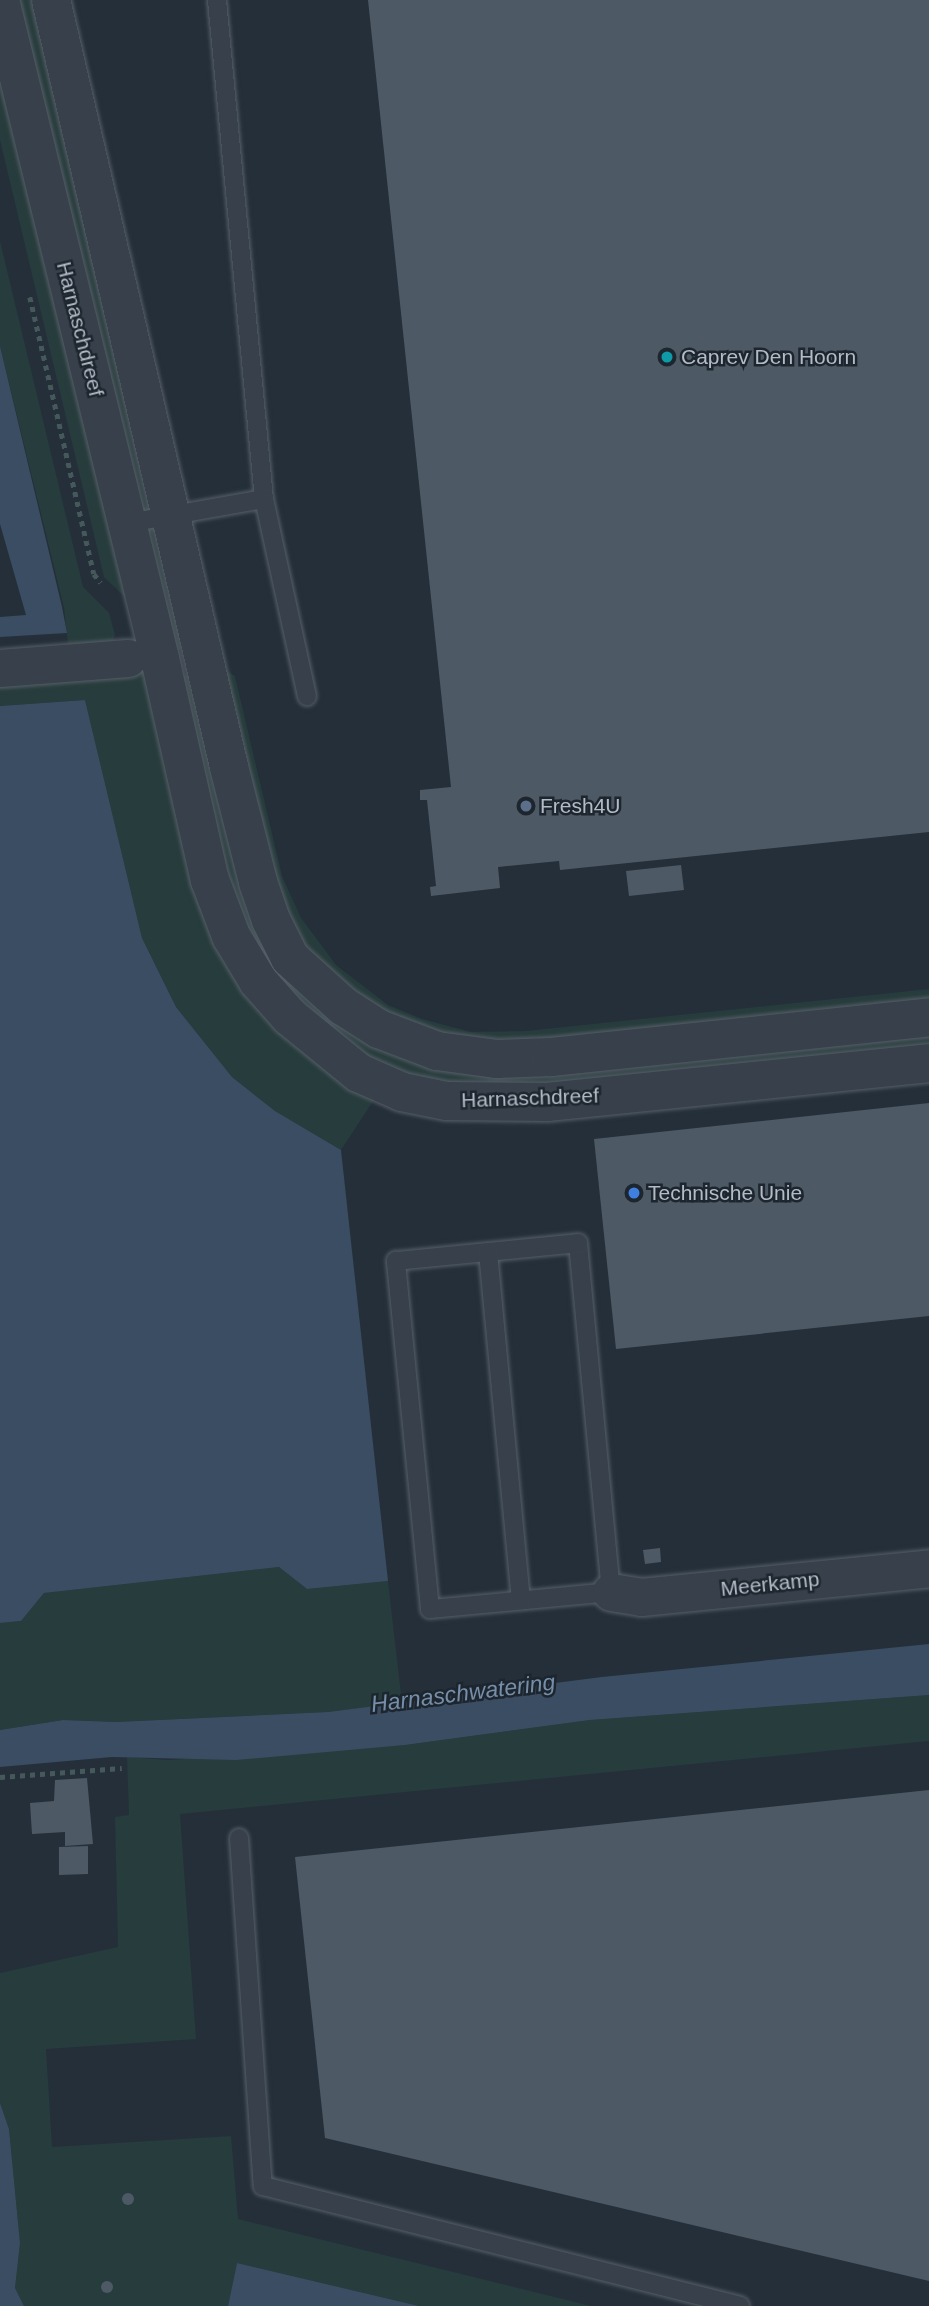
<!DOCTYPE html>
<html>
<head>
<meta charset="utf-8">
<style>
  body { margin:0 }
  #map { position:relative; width:929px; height:2306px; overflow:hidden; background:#242f3a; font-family:Helvetica,sans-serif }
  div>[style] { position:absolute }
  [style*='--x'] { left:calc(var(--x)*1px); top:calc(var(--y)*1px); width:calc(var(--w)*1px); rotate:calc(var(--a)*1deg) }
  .green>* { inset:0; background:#273c3c }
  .water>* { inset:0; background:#3b4d62 }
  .building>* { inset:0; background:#4d5965 }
  .round { border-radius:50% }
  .path>* { height:4.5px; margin-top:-2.25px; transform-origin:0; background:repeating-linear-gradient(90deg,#46595a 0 5px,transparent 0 10px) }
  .roads { filter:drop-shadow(0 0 2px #565f68) drop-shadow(0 0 2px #565f68) }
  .service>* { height:18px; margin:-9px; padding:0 9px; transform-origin:9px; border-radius:9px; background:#38414b }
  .minor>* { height:37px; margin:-18.5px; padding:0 18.5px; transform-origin:18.5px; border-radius:18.5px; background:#38414b }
  .tertiary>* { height:38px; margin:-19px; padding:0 19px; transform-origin:19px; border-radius:19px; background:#38414b }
  .dots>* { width:19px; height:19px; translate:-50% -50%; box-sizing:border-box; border:4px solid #1d262f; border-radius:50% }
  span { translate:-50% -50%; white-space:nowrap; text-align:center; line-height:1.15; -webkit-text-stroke:5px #1d262f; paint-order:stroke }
  .street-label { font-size:21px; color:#b3bcc6 }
  .poi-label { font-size:21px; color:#b3bcc6 }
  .left { translate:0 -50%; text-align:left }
  .water-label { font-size:23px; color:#768ea8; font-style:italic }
</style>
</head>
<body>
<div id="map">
  <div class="green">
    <i style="clip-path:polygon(11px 0,32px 0,185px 649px,167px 650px)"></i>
    <i style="clip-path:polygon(0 61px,128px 600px,104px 577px,0 140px)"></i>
    <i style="clip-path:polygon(0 241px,83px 587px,109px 613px,115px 635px,111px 646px,69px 653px,64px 608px,0 346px)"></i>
    <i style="clip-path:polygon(146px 670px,196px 888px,377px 1095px,341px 1150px,275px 1111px,232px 1077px,176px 1007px,142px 938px,85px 700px,0 706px,0 678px)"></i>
    <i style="clip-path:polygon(227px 671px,235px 676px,282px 876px,301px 918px,336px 965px,388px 1005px,422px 1019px,471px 1032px,526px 1031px,929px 989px,929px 1006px,527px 1048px,417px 1035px,324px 977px,286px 927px,217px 673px)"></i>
    <i style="clip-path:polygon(191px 675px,233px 854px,370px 1043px,929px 1031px,929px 1050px,550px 1089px,452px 1090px,361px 1060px,306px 1021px,231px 911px,172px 676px)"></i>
    <i style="clip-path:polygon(279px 1567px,307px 1589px,388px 1581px,402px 1703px,328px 1712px,116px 1722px,63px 1720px,0 1730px,0 1623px,21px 1621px,44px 1593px)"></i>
    <i style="clip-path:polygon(929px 1695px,929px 1741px,180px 1814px,196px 2039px,46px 2049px,52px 2147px,231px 2136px,238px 2219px,591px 2306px,419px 2306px,237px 2263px,228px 2306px,24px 2306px,15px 2288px,20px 2243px,9px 2129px,0 2103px,0 1973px,118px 1947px,115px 1817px,129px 1815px,127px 1757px,168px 1760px,405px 1745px,590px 1720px)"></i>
  </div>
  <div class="water">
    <i style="clip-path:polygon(0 346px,62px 607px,67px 633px,0 637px,0 617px,26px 615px,0 524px)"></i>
    <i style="clip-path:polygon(85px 700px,142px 938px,176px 1007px,232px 1077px,275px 1111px,341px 1150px,388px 1581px,307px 1589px,279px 1567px,44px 1593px,21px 1621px,0 1623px,0 706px)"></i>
    <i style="clip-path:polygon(929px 1644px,929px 1695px,590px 1720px,405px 1745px,236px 1760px,112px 1757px,0 1767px,0 1730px,63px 1720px,116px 1722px,328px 1712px,602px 1677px)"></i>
    <i style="clip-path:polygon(0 2103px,9px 2129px,20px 2243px,15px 2288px,24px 2306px,0 2306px)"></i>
    <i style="clip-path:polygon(237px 2263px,419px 2306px,228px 2306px)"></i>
  </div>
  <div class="building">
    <i style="clip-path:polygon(368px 0,929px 0,929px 832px,560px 870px,559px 861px,498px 867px,500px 888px,431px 896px,430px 887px,436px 886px,427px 800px,420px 800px,420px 790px,451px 787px)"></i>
    <i style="clip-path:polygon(681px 865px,684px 890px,629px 896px,626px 871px)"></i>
    <i style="clip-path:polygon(929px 1103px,929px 1316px,616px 1349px,594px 1139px)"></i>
    <i style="clip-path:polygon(660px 1548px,661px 1562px,645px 1564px,643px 1550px)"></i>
    <i style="clip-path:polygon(87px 1778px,93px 1844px,65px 1846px,65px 1832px,32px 1834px,30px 1803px,54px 1801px,55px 1780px)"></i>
    <i style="clip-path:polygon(929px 1790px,929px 2281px,325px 2138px,295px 1857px)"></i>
    <i style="clip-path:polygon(88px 1846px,88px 1874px,59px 1875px,59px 1847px)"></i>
    <i class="round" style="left:122px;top:2193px;width:12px;height:12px"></i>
    <i class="round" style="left:101px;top:2281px;width:12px;height:12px"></i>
  </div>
  <div class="path">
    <i style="--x:30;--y:297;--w:284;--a:77"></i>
    <i style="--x:94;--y:574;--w:11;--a:52"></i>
    <i style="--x:0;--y:1777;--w:122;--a:-4.2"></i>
  </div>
  <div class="roads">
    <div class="service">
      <i style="--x:217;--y:0;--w:501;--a:84.62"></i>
      <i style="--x:264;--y:499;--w:202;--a:77.7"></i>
      <i style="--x:128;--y:523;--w:138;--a:-10"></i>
      <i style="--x:578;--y:1243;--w:351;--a:84.6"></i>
      <i style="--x:611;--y:1592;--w:182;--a:174.6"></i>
      <i style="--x:430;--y:1609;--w:350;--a:-95.6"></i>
      <i style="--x:396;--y:1261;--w:183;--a:-5.6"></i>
      <i style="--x:488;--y:1252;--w:350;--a:84.6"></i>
      <i style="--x:239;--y:1838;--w:349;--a:86.1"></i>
      <i style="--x:263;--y:2186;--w:492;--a:14.1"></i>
    </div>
    <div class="minor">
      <i style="--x:0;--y:668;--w:128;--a:-4.5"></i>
      <i style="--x:611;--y:1592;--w:30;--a:9"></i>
      <i style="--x:641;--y:1597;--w:289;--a:-5.7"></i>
    </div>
    <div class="tertiary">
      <i style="--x:0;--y:0;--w:678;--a:76.35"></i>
      <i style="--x:160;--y:659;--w:227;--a:77.3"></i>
      <i style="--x:210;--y:880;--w:60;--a:69.4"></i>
      <i style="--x:231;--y:936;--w:52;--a:59"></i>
      <i style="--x:258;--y:981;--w:48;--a:48.4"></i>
      <i style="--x:290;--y:1017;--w:89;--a:39.1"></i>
      <i style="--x:359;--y:1073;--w:47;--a:23.8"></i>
      <i style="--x:402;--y:1092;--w:46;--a:11.3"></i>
      <i style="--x:447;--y:1101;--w:100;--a:0.6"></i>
      <i style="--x:547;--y:1102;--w:384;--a:-5.8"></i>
      <i style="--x:51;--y:0;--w:787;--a:76.93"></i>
      <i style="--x:229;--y:767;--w:119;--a:75.8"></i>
      <i style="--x:258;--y:882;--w:40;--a:71.1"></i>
      <i style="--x:271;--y:920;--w:42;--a:63.4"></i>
      <i style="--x:290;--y:958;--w:72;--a:42.2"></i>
      <i style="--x:343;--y:1006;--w:43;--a:32.6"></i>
      <i style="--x:379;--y:1029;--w:62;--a:20.8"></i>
      <i style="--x:437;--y:1051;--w:61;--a:7.6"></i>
      <i style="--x:497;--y:1059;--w:54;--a:-2.1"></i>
      <i style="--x:551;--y:1057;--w:380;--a:-6"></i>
    </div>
  </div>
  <div class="dots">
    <i style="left:667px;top:357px;background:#0f9aa8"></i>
    <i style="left:526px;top:806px;background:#5c6f8a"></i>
    <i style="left:634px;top:1193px;background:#3f7fe0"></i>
  </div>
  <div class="street-label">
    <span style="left:80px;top:329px;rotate:76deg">Harnaschdreef</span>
    <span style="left:530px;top:1098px;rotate:-2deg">Harnaschdreef</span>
    <span style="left:770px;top:1584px;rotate:-6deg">Meerkamp</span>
  </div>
  <div class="poi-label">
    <span class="left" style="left:681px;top:357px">Caprev Den Hoorn</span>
    <span class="left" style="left:540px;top:806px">Fresh4U</span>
    <span class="left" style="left:648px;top:1193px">Technische Unie</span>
  </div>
  <div class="water-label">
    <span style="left:463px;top:1693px;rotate:-7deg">Harnaschwatering</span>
  </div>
</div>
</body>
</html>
